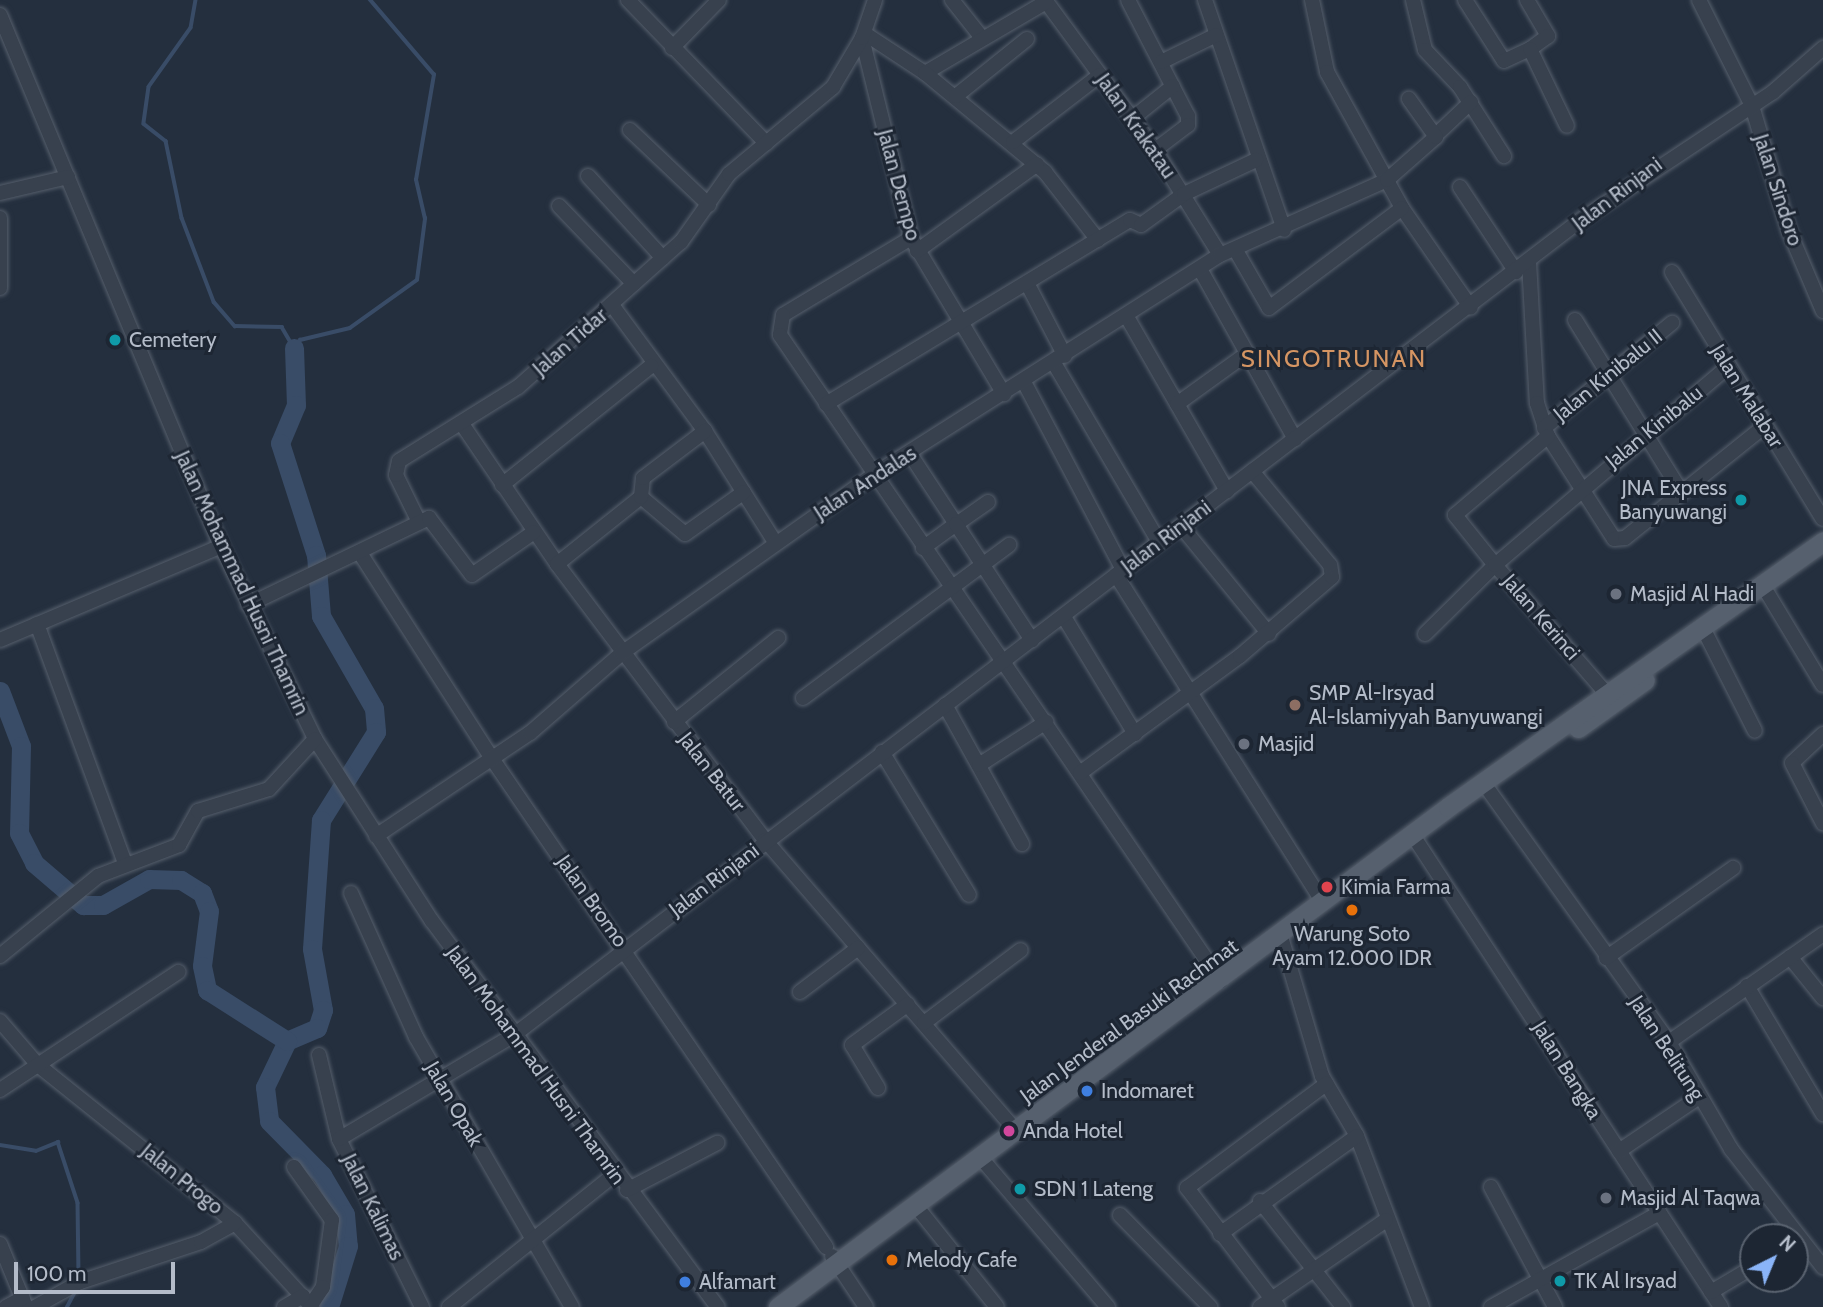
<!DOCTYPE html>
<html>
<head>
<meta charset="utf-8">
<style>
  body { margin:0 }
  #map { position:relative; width:1823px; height:1307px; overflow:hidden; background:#242f3e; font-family:Cabin,sans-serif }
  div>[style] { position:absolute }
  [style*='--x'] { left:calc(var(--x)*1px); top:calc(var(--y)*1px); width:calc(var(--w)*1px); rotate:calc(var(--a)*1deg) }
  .stream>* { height:3.5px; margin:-1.75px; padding:0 1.75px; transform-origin:1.75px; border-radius:1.75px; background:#394c67 }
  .river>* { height:19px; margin:-9.5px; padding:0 9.5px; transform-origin:9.5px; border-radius:9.5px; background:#394c67 }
  .roads { filter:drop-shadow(0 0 2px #565f6c) drop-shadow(0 0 2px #565f6c) }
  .minor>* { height:14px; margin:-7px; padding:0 7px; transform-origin:7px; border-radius:7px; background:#38414e }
  .major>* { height:19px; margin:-9.5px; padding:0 9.5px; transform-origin:9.5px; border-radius:9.5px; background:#56606e }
  .dots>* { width:19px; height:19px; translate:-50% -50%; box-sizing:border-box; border:4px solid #1d2633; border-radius:50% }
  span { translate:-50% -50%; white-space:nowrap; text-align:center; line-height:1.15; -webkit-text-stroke:6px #1d2633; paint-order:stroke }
  .street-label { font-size:21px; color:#b4bcc9 }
  .poi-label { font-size:21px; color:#b4bcc9 }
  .left { translate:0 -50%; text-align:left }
  .right { translate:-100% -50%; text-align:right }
  .quarter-label { font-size:24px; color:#d59563; letter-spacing:2px }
  .north { position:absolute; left:1739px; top:1223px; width:70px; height:70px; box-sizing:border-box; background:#1d2633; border:2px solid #59626f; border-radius:50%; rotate:43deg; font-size:19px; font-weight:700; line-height:28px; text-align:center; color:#b4bcc9 }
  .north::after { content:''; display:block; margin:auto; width:24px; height:32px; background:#8ab4f8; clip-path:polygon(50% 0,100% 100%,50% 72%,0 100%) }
  .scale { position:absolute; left:14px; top:1262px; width:161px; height:32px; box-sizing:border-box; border:4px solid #b4bcc9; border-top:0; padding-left:9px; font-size:21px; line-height:24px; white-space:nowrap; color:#b4bcc9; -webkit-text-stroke:5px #1d2633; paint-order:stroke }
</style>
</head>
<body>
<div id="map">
  <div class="stream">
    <i style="--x:196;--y:0;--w:28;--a:100"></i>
    <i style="--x:191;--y:28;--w:72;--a:125.4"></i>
    <i style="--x:149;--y:87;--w:37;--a:98"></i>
    <i style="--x:144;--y:124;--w:28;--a:38"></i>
    <i style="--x:166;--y:141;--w:79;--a:78.3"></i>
    <i style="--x:182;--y:218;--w:90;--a:69.1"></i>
    <i style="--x:214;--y:302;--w:32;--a:49"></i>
    <i style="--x:235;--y:326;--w:47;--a:1.2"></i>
    <i style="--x:282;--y:327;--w:24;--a:60"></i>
    <i style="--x:294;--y:348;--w:10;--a:-53"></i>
    <i style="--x:300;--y:340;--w:51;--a:-13.5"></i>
    <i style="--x:350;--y:328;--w:82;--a:-35.6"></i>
    <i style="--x:417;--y:280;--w:62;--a:-82.5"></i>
    <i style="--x:425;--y:219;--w:40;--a:-103"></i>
    <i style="--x:416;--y:180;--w:107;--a:-80.3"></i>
    <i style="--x:434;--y:75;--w:99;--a:-130.5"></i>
    <i style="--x:0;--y:1145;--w:36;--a:9"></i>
    <i style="--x:36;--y:1151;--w:24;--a:-22"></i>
    <i style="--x:58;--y:1142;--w:64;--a:71.8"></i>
    <i style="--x:78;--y:1203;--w:74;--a:89.2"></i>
    <i style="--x:67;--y:1307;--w:21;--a:-62"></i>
  </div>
  <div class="river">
    <i style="--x:294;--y:348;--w:57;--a:88"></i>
    <i style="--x:296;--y:405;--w:41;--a:112.8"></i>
    <i style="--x:280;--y:443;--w:118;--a:72.2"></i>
    <i style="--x:316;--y:555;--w:61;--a:85.3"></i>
    <i style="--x:321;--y:616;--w:106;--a:60.1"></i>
    <i style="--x:374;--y:708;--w:24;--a:85"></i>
    <i style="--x:376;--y:732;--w:104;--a:122"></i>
    <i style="--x:321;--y:820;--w:129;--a:94"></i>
    <i style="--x:312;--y:949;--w:62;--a:79.8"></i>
    <i style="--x:323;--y:1010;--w:19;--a:108"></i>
    <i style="--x:317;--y:1028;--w:33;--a:157"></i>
    <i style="--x:287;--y:1041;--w:51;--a:115.6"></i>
    <i style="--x:265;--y:1087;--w:34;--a:83"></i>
    <i style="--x:269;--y:1121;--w:76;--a:45.5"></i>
    <i style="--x:322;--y:1175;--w:45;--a:59.5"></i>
    <i style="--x:345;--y:1214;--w:32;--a:85"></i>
    <i style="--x:348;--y:1246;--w:64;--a:107.3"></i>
    <i style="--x:0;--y:691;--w:59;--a:69.1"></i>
    <i style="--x:21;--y:746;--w:87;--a:91.3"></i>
    <i style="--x:19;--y:833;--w:34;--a:63"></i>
    <i style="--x:34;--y:863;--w:65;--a:40.6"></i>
    <i style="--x:83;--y:905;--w:20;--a:0"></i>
    <i style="--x:103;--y:905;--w:53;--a:-29.5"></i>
    <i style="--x:149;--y:879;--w:32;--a:2"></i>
    <i style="--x:181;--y:880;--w:25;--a:32"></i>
    <i style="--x:202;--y:893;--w:19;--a:69"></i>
    <i style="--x:209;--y:911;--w:55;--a:97.3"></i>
    <i style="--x:202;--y:966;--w:25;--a:78"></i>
    <i style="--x:207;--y:990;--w:95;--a:32.5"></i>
  </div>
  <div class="roads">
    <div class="minor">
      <i style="--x:628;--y:0;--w:199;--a:46"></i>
      <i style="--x:952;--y:0;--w:48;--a:51.7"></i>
      <i style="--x:1045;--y:0;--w:186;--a:53.7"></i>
      <i style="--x:1155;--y:150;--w:123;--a:58.2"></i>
      <i style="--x:1128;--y:0;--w:131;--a:62.7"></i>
      <i style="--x:1188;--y:116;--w:9;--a:90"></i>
      <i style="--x:1188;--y:125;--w:41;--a:142.9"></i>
      <i style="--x:1205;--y:0;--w:243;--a:71"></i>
      <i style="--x:1312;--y:0;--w:74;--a:78.2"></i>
      <i style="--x:1327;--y:72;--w:155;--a:61.1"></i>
      <i style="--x:1402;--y:208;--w:121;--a:55.4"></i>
      <i style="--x:1413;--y:0;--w:51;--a:76.5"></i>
      <i style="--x:1425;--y:50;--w:51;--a:46.6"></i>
      <i style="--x:1460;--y:87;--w:82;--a:57.5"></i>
      <i style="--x:1465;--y:0;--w:72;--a:57.4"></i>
      <i style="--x:1504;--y:61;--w:29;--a:-25"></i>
      <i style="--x:1527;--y:0;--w:42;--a:59.7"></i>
      <i style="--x:1548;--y:36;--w:22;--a:144"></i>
      <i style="--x:1530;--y:49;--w:85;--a:64.3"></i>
      <i style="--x:1699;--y:0;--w:119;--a:63.4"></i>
      <i style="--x:1752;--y:106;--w:130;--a:73.5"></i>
      <i style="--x:1789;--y:231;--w:87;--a:67"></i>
      <i style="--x:0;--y:15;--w:575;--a:67.4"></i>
      <i style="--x:221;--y:546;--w:215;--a:64"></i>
      <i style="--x:315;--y:739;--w:216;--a:57.3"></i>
      <i style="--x:432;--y:921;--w:480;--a:53.5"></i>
      <i style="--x:864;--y:33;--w:73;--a:33.3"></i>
      <i style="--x:925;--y:73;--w:140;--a:-30.4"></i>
      <i style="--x:862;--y:38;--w:206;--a:76.2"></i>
      <i style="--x:911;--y:238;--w:182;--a:59.2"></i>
      <i style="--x:672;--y:48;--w:67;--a:-45.6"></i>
      <i style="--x:1161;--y:62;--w:61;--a:-26.1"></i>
      <i style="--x:925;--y:73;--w:156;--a:39.5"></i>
      <i style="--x:1045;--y:172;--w:86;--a:52.1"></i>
      <i style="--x:956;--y:96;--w:91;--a:-38.8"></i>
      <i style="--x:1133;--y:118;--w:51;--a:-38.7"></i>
      <i style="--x:630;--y:130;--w:109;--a:43.5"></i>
      <i style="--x:1436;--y:135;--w:48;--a:-43.3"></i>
      <i style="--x:1013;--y:142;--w:110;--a:-37.6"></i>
      <i style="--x:588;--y:176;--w:111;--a:47.6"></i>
      <i style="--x:1460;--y:187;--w:102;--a:56.6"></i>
      <i style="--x:0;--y:193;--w:70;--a:-13.2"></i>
      <i style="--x:559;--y:206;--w:108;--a:46.1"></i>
      <i style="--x:0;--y:218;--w:70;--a:90"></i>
      <i style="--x:911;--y:238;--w:149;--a:149"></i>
      <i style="--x:783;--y:315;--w:20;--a:99"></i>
      <i style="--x:780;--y:335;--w:782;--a:55.68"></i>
      <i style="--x:1235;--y:249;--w:68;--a:60"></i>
      <i style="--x:1269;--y:308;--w:166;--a:-36.9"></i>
      <i style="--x:917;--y:251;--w:148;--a:-35.9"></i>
      <i style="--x:1529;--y:262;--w:141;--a:86.8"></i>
      <i style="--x:1537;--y:403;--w:35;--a:72"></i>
      <i style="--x:1548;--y:436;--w:122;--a:57.3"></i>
      <i style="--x:1614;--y:539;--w:11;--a:-5"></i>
      <i style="--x:1625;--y:538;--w:179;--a:-38.7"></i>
      <i style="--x:1200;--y:269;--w:195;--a:60.8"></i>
      <i style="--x:1672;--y:272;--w:289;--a:58.6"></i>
      <i style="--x:1027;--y:283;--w:82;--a:62.5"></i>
      <i style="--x:612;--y:305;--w:157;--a:53.6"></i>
      <i style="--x:705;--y:431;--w:131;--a:57.8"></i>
      <i style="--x:1127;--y:317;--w:201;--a:60.1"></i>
      <i style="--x:1575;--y:320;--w:203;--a:58.3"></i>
      <i style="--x:1054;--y:363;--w:208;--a:59.6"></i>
      <i style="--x:1024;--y:382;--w:212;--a:62.2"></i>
      <i style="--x:826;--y:404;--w:355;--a:-31.2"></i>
      <i style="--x:1130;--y:220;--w:12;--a:24"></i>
      <i style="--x:1141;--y:225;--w:53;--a:-35.8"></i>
      <i style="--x:1184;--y:194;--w:80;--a:-25.3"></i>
      <i style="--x:1177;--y:404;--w:84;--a:-35.8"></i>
      <i style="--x:462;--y:424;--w:169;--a:55.8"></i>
      <i style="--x:557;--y:564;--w:346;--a:53"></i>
      <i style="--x:765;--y:840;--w:386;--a:49.2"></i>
      <i style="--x:1544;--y:428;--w:166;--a:-39.4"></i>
      <i style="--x:910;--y:454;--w:84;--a:56.7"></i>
      <i style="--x:956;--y:524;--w:41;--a:144"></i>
      <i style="--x:502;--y:485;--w:191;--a:-38.6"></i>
      <i style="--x:641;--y:497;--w:57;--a:40.1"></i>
      <i style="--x:685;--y:534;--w:72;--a:-35.4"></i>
      <i style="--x:988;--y:502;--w:39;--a:145"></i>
      <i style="--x:956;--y:524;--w:139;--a:56.8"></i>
      <i style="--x:419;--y:522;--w:52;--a:-116.1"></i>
      <i style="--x:396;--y:475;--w:14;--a:-78"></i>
      <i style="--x:399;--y:461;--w:140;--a:-31.9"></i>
      <i style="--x:518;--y:387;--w:218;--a:-41.7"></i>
      <i style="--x:681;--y:242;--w:83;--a:-54.8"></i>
      <i style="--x:729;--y:174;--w:136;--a:-39.9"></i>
      <i style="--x:833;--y:87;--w:57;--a:-59.4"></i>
      <i style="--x:862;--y:38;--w:40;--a:-71.1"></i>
      <i style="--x:1181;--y:526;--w:139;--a:50.8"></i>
      <i style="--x:360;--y:553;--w:246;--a:57.3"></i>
      <i style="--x:493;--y:760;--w:590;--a:55.64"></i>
      <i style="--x:557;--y:564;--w:107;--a:-38.6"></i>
      <i style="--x:641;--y:497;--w:19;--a:-84"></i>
      <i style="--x:643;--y:478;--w:78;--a:-37.2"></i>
      <i style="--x:1116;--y:575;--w:387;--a:57.7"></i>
      <i style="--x:1768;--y:594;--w:106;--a:58.9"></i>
      <i style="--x:248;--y:605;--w:201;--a:-25.7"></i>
      <i style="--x:429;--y:518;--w:71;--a:53"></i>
      <i style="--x:472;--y:575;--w:75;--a:-34.7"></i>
      <i style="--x:1064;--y:617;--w:137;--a:58.7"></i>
      <i style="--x:37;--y:624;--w:255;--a:69.8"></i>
      <i style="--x:1425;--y:634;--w:98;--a:-44.6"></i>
      <i style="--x:1495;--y:565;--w:64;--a:-128.7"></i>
      <i style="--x:1455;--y:515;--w:122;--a:-40.3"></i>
      <i style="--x:1707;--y:636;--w:106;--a:63.2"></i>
      <i style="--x:0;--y:640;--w:240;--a:-23"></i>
      <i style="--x:1605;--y:692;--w:168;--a:-130.9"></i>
      <i style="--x:1495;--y:565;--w:306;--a:-40.4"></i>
      <i style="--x:803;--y:698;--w:257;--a:-36.6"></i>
      <i style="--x:945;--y:705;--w:159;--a:61"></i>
      <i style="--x:674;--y:722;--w:134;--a:-38.9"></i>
      <i style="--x:1823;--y:734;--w:42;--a:136.9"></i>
      <i style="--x:1792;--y:763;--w:68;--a:62.7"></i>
      <i style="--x:882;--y:752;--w:167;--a:58.7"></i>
      <i style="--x:979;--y:765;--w:80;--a:-32.7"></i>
      <i style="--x:1080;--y:773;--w:198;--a:-36.2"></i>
      <i style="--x:1240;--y:656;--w:121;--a:-40.7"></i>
      <i style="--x:1332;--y:577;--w:12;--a:-99"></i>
      <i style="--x:1330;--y:565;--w:122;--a:-129.7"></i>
      <i style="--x:1490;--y:792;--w:307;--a:54.4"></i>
      <i style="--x:1669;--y:1042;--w:124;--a:59.9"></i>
      <i style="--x:1731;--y:1149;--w:150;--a:52.1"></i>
      <i style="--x:1412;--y:834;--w:565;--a:56.84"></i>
      <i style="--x:376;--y:836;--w:185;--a:-33.8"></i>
      <i style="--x:530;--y:733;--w:122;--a:-41"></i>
      <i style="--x:622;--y:653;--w:308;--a:-35.3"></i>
      <i style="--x:873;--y:475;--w:411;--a:-32.4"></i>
      <i style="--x:1220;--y:255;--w:183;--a:-24.2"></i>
      <i style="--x:1387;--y:180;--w:65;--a:-41.3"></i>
      <i style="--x:1436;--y:137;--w:47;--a:-125.4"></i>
      <i style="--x:351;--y:893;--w:158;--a:65.7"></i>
      <i style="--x:416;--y:1037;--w:312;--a:60"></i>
      <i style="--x:1281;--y:937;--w:145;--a:73.6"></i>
      <i style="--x:1322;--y:1076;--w:69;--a:59.7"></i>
      <i style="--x:1357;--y:1136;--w:183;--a:69.2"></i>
      <i style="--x:0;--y:956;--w:127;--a:-39.2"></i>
      <i style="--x:98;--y:876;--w:87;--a:-20.9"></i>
      <i style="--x:179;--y:845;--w:39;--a:-61"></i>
      <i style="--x:198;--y:811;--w:74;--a:-17.2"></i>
      <i style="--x:269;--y:789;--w:68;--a:-47.4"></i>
      <i style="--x:1790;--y:957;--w:53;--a:51.2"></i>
      <i style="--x:1606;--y:958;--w:156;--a:-35.3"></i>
      <i style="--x:1747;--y:986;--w:149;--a:59.3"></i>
      <i style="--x:800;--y:992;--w:73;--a:-37.2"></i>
      <i style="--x:0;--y:1021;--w:58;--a:49.2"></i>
      <i style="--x:38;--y:1065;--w:253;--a:38.7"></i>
      <i style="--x:235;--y:1223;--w:114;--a:47.5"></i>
      <i style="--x:924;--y:1023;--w:121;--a:-37"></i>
      <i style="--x:1669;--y:1042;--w:188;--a:-35"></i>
      <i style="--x:319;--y:1055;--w:86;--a:76.6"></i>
      <i style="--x:878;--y:1088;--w:50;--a:-121.2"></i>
      <i style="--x:852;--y:1045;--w:69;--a:-36.2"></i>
      <i style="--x:0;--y:1090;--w:214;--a:-33.5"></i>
      <i style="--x:1619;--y:1151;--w:97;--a:-34"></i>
      <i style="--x:981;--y:1158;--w:196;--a:49.6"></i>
      <i style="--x:294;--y:1167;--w:65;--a:54.4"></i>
      <i style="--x:332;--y:1220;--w:68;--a:97.7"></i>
      <i style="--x:323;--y:1287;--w:22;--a:124"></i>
      <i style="--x:1491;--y:1187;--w:136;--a:61.9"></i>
      <i style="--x:627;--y:1190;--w:102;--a:-27.6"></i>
      <i style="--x:1260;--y:1201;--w:135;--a:51.9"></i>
      <i style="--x:916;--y:1206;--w:129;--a:51.3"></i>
      <i style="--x:1120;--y:1215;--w:129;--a:45.6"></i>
      <i style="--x:1220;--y:1234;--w:168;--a:-35.6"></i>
      <i style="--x:0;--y:1244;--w:68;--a:67.6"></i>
      <i style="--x:832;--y:1256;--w:61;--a:56.3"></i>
      <i style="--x:1711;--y:1292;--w:49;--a:-30.8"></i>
      <i style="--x:6;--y:1307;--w:19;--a:-28"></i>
      <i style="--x:35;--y:1307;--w:51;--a:-29.1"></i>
      <i style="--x:80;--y:1282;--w:127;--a:-18.3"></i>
      <i style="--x:201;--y:1242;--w:39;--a:-29"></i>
      <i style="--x:284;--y:1307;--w:22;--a:-30"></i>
      <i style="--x:422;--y:1307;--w:187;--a:-116.3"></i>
      <i style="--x:339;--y:1139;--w:204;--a:-30.7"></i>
      <i style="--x:514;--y:1035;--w:1344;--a:-37.38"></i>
      <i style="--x:1582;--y:219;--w:229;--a:-33.6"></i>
      <i style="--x:1773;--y:92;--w:67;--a:-41.3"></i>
      <i style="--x:449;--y:1307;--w:213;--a:-38.7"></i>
      <i style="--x:1260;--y:1307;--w:153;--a:-34.6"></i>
      <i style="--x:1278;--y:1307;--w:150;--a:-127.4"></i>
      <i style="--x:1187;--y:1188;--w:174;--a:-36.8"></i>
      <i style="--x:1491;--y:1307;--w:193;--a:-29.2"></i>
    </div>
    <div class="major">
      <i style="--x:1578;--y:728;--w:82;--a:-35.6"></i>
      <i style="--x:778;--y:1307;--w:836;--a:-36.73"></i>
      <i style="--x:1448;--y:807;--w:460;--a:-35.3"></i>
    </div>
  </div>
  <div class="dots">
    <i style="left:115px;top:340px;background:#0f9aa8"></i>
    <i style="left:1741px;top:500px;background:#0f9aa8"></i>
    <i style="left:1616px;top:594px;background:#6b7280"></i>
    <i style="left:1295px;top:705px;background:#8d6e63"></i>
    <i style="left:1244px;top:744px;background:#6b7280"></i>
    <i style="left:1327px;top:887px;background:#e0444e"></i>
    <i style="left:1352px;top:910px;background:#e8710a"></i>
    <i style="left:1087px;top:1091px;background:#3f7fe0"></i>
    <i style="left:1009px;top:1131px;background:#d1479c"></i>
    <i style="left:1020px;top:1189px;background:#0f9aa8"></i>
    <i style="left:1606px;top:1198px;background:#6b7280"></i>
    <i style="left:892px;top:1260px;background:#e8710a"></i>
    <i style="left:1560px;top:1281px;background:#0f9aa8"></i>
    <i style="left:685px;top:1282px;background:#3f7fe0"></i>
  </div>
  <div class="street-label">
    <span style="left:1136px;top:126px;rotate:55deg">Jalan Krakatau</span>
    <span style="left:899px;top:185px;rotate:75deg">Jalan Dempo</span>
    <span style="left:1778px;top:190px;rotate:72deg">Jalan Sindoro</span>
    <span style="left:1617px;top:194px;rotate:-37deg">Jalan Rinjani</span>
    <span style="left:570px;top:342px;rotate:-41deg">Jalan Tidar</span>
    <span style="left:1608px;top:375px;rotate:-39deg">Jalan Kinibalu II</span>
    <span style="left:1747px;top:396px;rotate:58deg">Jalan Malabar</span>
    <span style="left:1654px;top:427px;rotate:-39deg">Jalan Kinibalu</span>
    <span style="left:865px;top:483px;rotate:-33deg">Jalan Andalas</span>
    <span style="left:1166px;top:537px;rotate:-37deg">Jalan Rinjani</span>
    <span style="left:242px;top:583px;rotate:65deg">Jalan Mohammad Husni Thamrin</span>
    <span style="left:1541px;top:617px;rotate:49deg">Jalan Kerinci</span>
    <span style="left:712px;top:772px;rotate:52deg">Jalan Batur</span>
    <span style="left:714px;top:880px;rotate:-37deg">Jalan Rinjani</span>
    <span style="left:592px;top:901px;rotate:55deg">Jalan Bromo</span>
    <span style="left:1129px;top:1021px;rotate:-36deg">Jalan Jenderal Basuki Rachmat</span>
    <span style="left:1667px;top:1048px;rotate:57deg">Jalan Belitung</span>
    <span style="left:536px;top:1065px;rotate:54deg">Jalan Mohammad Husni Thamrin</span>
    <span style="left:1567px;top:1070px;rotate:58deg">Jalan Bangka</span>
    <span style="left:454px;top:1104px;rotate:60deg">Jalan Opak</span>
    <span style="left:182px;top:1179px;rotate:39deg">Jalan Progo</span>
    <span style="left:373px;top:1207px;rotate:64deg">Jalan Kalimas</span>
  </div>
  <div class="poi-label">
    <span class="left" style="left:129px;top:340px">Cemetery</span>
    <span class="right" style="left:1727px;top:500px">JNA Express<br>Banyuwangi</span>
    <span class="left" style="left:1630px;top:594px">Masjid Al Hadi</span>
    <span class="left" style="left:1309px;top:705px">SMP Al-Irsyad<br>Al-Islamiyyah Banyuwangi</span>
    <span class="left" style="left:1258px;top:744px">Masjid</span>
    <span class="left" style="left:1341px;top:887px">Kimia Farma</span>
    <span style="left:1352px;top:946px">Warung Soto<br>Ayam 12.000 IDR</span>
    <span class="left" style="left:1101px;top:1091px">Indomaret</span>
    <span class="left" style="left:1023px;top:1131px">Anda Hotel</span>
    <span class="left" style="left:1034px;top:1189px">SDN 1 Lateng</span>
    <span class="left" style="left:1620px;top:1198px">Masjid Al Taqwa</span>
    <span class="left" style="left:906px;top:1260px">Melody Cafe</span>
    <span class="left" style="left:1574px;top:1281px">TK Al Irsyad</span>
    <span class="left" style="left:699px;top:1282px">Alfamart</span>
  </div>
  <div class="quarter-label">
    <span style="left:1334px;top:359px">SINGOTRUNAN</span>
  </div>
  <div class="north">N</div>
  <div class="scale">100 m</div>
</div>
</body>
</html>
